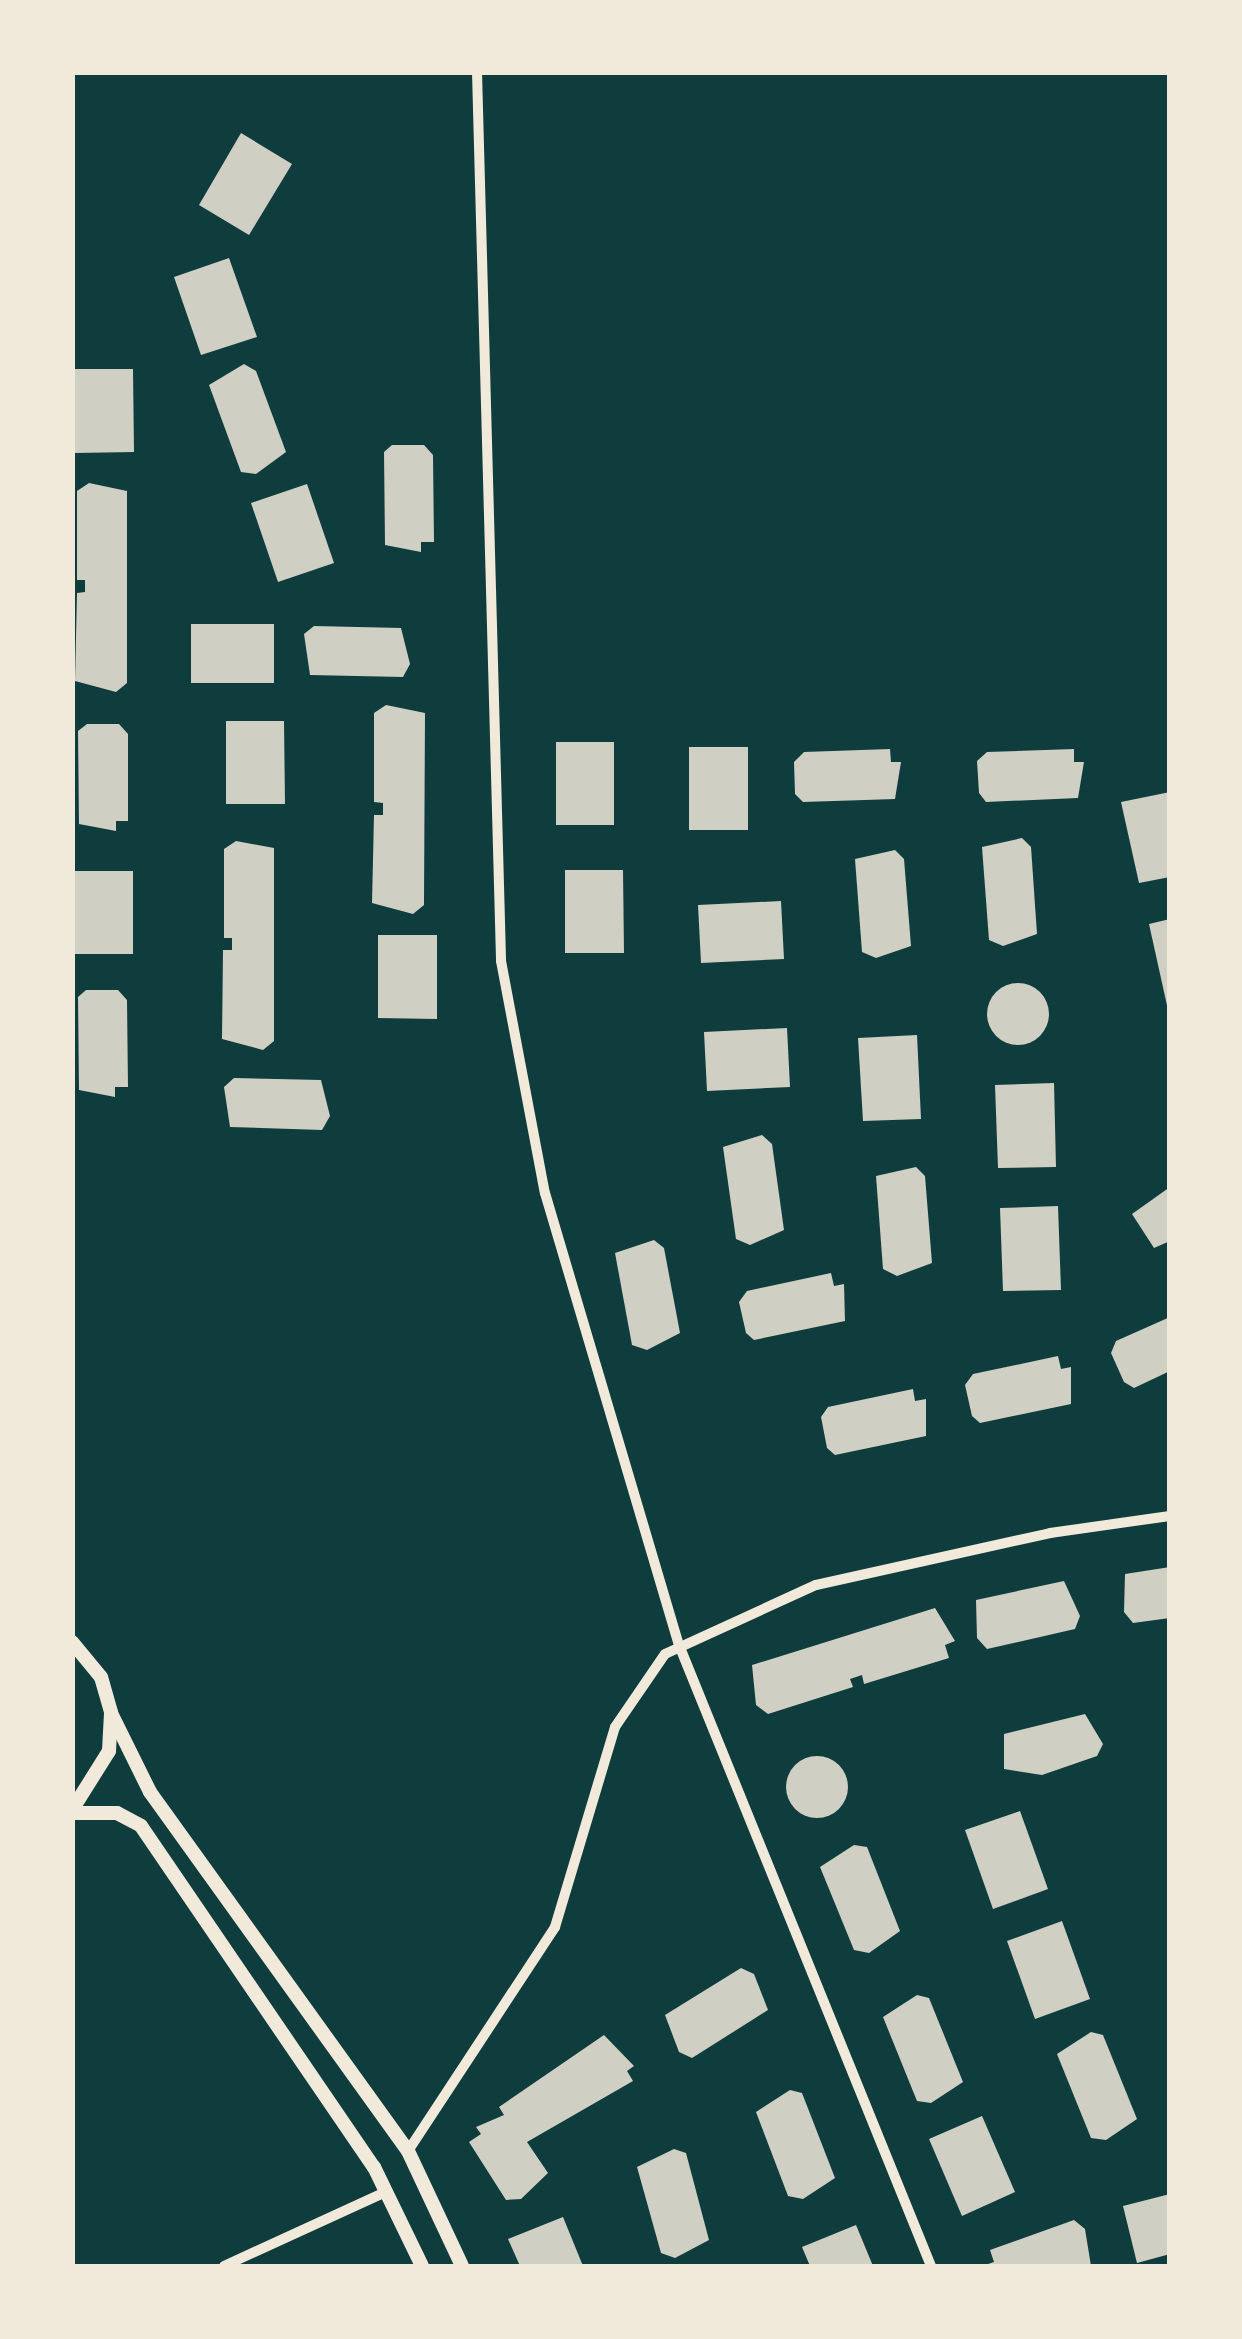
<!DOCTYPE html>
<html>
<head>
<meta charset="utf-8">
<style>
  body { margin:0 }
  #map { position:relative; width:1242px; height:2339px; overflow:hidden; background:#0f3d3e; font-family:Overpass,sans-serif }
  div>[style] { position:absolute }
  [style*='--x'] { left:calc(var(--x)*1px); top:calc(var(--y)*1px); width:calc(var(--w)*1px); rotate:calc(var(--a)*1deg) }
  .building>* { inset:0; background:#cfcfc3 }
  .round { border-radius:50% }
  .minor>* { height:10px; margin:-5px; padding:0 5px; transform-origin:5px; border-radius:5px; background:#f1e9da }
  .tertiary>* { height:14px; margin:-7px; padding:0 7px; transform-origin:7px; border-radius:7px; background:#f1e9da }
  span { translate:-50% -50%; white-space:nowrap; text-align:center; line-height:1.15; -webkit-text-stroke:10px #f1e9da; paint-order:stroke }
  .frame { position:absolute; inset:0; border:75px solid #f1e9da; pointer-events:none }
</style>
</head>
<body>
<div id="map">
  <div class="building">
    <i style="clip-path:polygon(241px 133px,292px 164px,249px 235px,199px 205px)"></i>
    <i style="clip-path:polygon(229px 258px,257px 337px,201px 355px,174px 277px)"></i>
    <i style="clip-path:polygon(244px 364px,256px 371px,286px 452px,256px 474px,241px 472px,209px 385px)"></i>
    <i style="clip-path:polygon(75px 369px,133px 369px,134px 452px,75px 453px)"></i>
    <i style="clip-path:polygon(392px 445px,424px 445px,433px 455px,434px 542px,421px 542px,421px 552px,385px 545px,384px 452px)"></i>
    <i style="clip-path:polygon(89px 483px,127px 491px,127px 683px,116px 692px,75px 681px,77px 593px,85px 592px,85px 580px,77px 580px,77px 491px)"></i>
    <i style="clip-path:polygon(307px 484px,334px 563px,278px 582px,251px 503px)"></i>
    <i style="clip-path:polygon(191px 624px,274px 624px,274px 683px,191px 683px)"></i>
    <i style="clip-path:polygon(314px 626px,401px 628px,410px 664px,403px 677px,310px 675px,304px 634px)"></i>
    <i style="clip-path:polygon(386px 705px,425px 713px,424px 905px,413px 914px,372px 903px,374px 815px,383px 815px,383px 803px,374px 802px,374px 713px)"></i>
    <i style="clip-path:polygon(226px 721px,284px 721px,285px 804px,226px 804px)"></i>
    <i style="clip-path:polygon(87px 724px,119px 724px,128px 734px,128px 821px,116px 821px,116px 831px,79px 824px,78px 731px)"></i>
    <i style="clip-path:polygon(556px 742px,614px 742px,614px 825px,556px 825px)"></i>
    <i style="clip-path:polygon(689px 747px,748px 747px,748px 830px,689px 830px)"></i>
    <i style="clip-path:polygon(890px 749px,891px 762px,901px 762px,895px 799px,803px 802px,795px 794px,794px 762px,804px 752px)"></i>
    <i style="clip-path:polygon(1074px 749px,1074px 762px,1084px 762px,1078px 798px,986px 802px,979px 793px,977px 761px,987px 752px)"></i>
    <i style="clip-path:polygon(1170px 792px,1170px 877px,1139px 883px,1121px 802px)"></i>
    <i style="clip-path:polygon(1022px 838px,1031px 847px,1037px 934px,1003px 946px,989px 940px,982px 847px)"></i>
    <i style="clip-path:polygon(236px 841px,274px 848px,274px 1041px,263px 1050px,222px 1039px,223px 950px,232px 950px,232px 938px,224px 938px,224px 849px)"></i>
    <i style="clip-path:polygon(895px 850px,904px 859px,911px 946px,876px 958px,862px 952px,855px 859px)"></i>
    <i style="clip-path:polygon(565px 870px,623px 870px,624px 953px,565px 953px)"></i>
    <i style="clip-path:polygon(75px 871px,133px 871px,133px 954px,75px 954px)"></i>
    <i style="clip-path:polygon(781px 901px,784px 959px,701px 963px,698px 905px)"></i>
    <i style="clip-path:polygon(1170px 919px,1170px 1010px,1168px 1010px,1149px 924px)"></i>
    <i style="clip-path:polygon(378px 935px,437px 935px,437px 1019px,378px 1018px)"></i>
    <i class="round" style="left:987px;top:983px;width:62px;height:62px"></i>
    <i style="clip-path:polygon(86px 990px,118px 990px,127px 1000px,128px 1087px,115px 1087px,115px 1097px,79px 1090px,78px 997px)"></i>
    <i style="clip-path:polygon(787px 1028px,790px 1087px,707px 1091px,704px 1032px)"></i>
    <i style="clip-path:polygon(917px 1035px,921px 1119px,863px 1121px,858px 1038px)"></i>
    <i style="clip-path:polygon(234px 1078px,321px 1080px,330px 1116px,322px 1130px,230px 1127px,224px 1087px)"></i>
    <i style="clip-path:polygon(1054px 1083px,1056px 1167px,998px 1168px,995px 1085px)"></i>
    <i style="clip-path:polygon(762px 1135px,772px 1144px,784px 1230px,750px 1245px,736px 1239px,723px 1147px)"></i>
    <i style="clip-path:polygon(916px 1167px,925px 1176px,932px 1263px,897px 1276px,883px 1269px,876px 1176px)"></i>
    <i style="clip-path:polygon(1170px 1187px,1170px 1241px,1154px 1248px,1132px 1214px)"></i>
    <i style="clip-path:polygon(1058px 1206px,1061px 1290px,1003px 1291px,1000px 1208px)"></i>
    <i style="clip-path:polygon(654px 1240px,664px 1248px,680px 1333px,647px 1350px,632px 1345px,615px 1253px)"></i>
    <i style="clip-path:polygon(831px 1273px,834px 1286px,844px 1284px,845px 1321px,754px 1340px,746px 1333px,739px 1302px,747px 1291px)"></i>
    <i style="clip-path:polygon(1170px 1317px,1170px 1371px,1134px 1388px,1124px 1382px,1111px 1353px,1116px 1341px)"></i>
    <i style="clip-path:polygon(1058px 1356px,1061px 1369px,1071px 1367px,1071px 1404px,980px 1423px,972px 1416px,965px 1385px,973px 1374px)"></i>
    <i style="clip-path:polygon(913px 1389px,915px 1401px,926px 1399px,926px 1436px,835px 1455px,827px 1448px,821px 1417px,828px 1407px)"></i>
    <i style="clip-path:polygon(1170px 1567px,1170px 1618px,1133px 1623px,1124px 1612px,1125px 1574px)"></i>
    <i style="clip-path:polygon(1064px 1581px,1080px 1616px,1075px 1629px,987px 1649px,977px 1638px,976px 1600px)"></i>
    <i style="clip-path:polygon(935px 1608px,955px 1641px,945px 1645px,949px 1658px,864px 1684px,862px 1675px,850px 1679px,853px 1687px,768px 1714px,756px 1705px,752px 1665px)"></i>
    <i style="clip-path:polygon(1085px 1714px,1103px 1744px,1097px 1756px,1042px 1775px,1004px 1769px,1004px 1734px)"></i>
    <i class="round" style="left:786px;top:1756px;width:62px;height:62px"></i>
    <i style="clip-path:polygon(1020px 1811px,1048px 1889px,993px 1909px,965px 1830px)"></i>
    <i style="clip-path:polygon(854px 1845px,867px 1847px,900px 1931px,869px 1953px,854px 1950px,820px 1867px)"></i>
    <i style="clip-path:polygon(1062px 1921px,1090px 1999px,1035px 2019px,1007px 1941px)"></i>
    <i style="clip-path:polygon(741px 1968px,754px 1974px,768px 2010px,692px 2058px,679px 2052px,665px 2015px)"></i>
    <i style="clip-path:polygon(917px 1995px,929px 1998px,963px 2082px,931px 2103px,917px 2101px,883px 2017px)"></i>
    <i style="clip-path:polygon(1091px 2032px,1103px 2035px,1137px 2119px,1106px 2140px,1091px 2138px,1057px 2054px)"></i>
    <i style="clip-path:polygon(604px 2035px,634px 2066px,627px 2071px,633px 2081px,527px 2142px,548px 2173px,521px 2199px,506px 2200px,469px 2142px,481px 2134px,476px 2127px,504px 2115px,499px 2107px)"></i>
    <i style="clip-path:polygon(790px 2090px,802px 2093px,835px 2178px,803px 2199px,788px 2196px,756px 2112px)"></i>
    <i style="clip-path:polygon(982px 2116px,1015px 2192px,962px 2216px,929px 2139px)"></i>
    <i style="clip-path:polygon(674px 2149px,686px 2153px,709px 2240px,675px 2258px,661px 2253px,637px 2167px)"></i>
    <i style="clip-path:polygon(1170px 2194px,1170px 2254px,1137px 2263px,1123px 2206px)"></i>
    <i style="clip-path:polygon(563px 2217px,583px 2266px,520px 2266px,508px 2239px)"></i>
    <i style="clip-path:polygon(1074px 2220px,1085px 2229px,1091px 2266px,982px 2266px,994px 2262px,990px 2250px)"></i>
    <i style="clip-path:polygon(856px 2225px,873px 2266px,810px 2266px,802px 2247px)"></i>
  </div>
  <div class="minor">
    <i style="--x:477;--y:72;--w:889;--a:88.45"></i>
    <i style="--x:501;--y:961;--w:236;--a:79.3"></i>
    <i style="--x:545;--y:1193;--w:471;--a:73.5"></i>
    <i style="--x:679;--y:1645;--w:670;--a:67.91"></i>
    <i style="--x:408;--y:2151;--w:268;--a:-56.7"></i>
    <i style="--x:555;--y:1927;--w:209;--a:-73.3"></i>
    <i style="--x:615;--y:1727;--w:88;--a:-55.6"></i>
    <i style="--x:665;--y:1654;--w:166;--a:-24.6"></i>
    <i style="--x:816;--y:1585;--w:240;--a:-12.5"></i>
    <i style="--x:1050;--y:1533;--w:121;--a:-8.1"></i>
    <i style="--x:224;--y:2266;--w:178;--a:-24.6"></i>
  </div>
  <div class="tertiary">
    <i style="--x:72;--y:1642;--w:45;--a:50.4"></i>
    <i style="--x:101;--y:1677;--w:37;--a:74"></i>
    <i style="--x:111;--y:1713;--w:38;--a:93"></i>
    <i style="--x:109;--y:1751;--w:70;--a:122.1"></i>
    <i style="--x:111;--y:1713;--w:88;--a:63.7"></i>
    <i style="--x:150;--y:1792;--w:442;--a:54.3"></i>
    <i style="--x:408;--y:2151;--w:127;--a:64.8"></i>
    <i style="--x:72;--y:1813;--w:45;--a:0"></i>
    <i style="--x:117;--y:1813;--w:27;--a:28"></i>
    <i style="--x:141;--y:1826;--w:413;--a:55.7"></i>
    <i style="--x:374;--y:2167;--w:110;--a:64.1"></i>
  </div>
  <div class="frame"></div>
</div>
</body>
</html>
